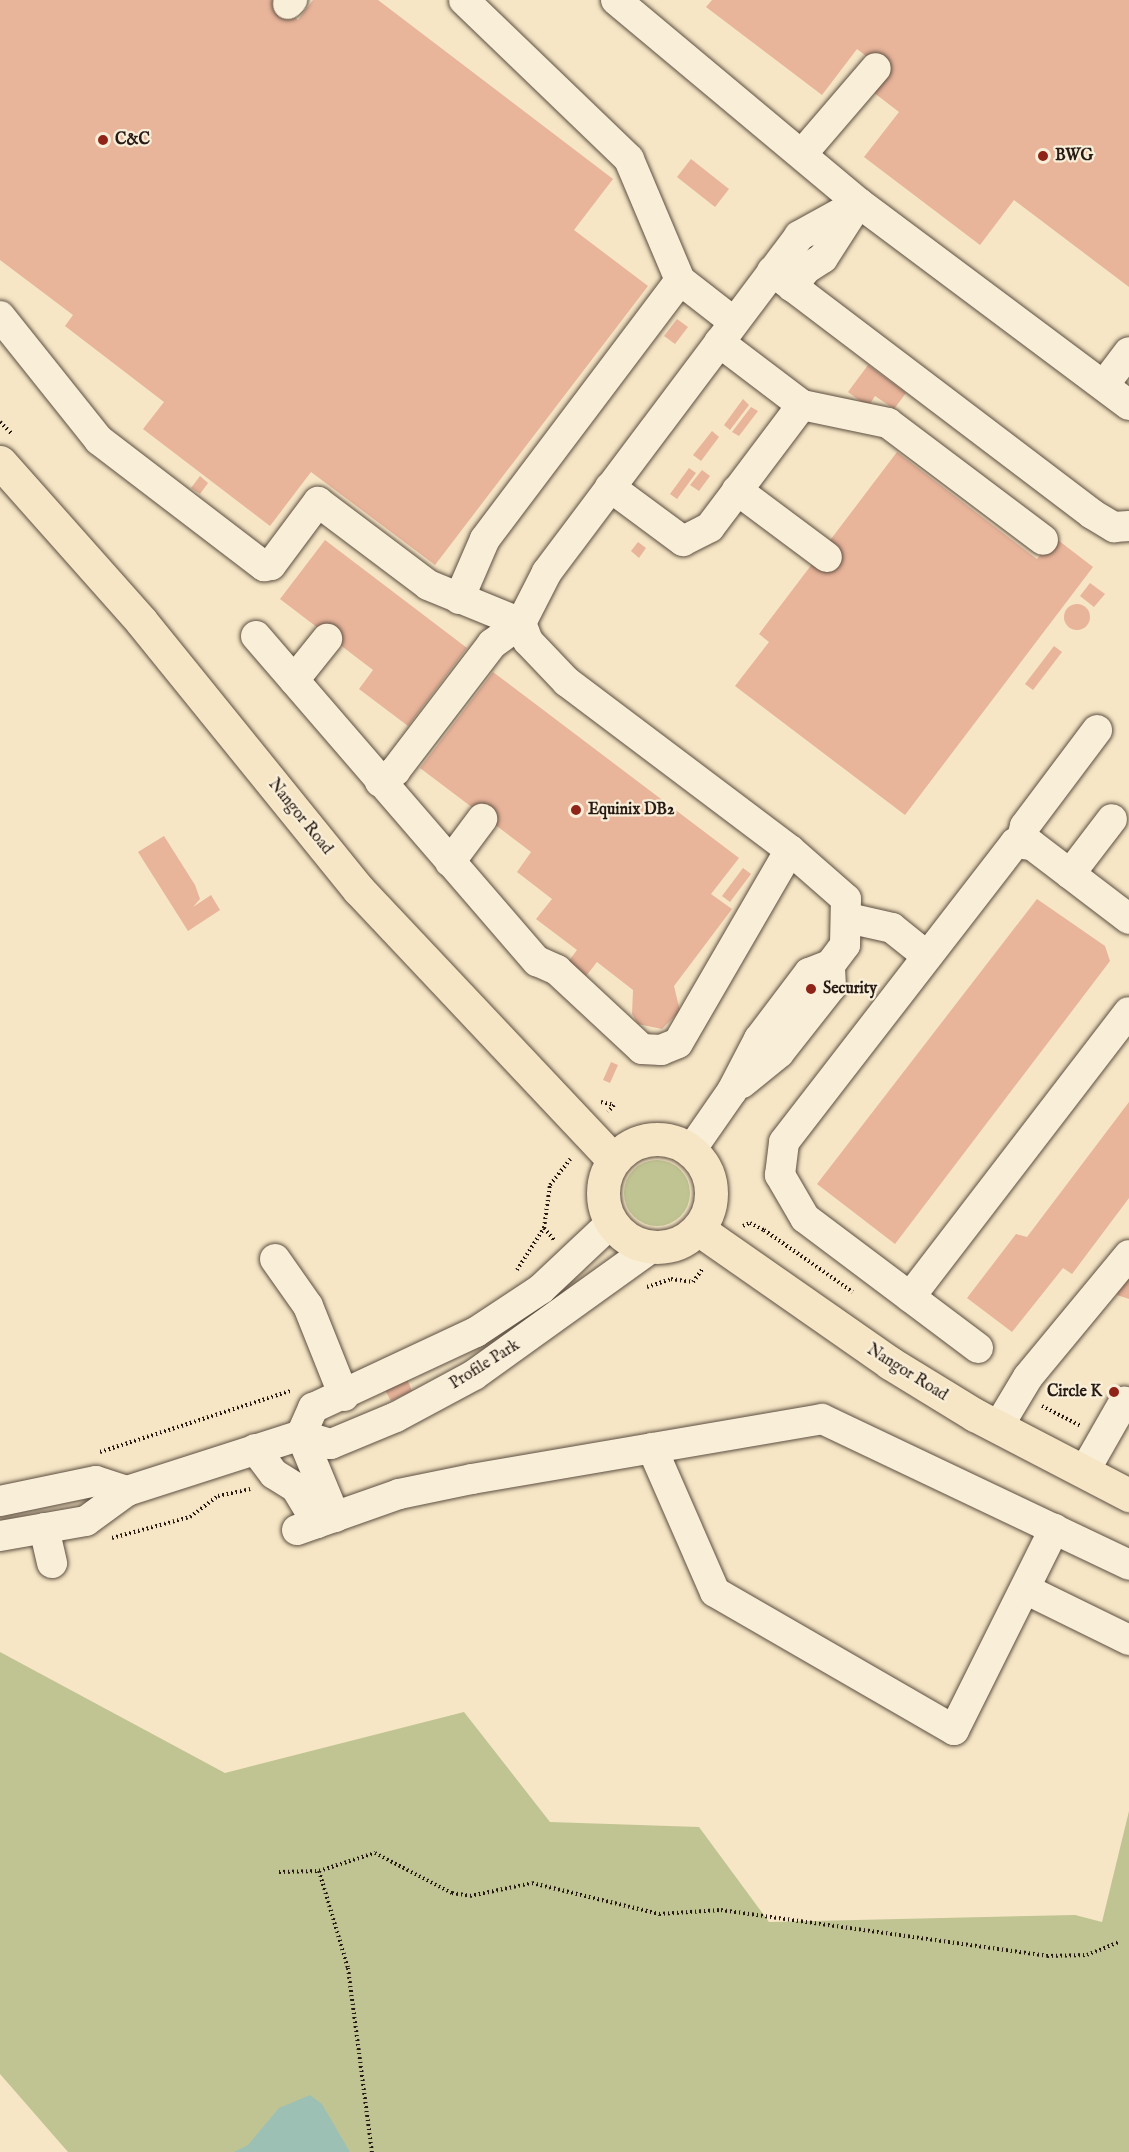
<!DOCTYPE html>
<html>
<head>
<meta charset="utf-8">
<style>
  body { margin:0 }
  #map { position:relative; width:1129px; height:2152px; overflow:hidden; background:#f6e6c5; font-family:"IM FELL English",serif }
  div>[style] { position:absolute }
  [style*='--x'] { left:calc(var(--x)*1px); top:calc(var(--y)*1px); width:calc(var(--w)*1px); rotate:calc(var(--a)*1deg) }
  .green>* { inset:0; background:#c0c492 }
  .round { border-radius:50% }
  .water>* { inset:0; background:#9dc0b4 }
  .building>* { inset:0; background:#e8b49a }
  .path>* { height:4px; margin-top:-2px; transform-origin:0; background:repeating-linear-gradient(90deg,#281b15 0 1.5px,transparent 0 4.5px) }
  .roads { filter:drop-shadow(0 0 2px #5c4e41) drop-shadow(0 0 2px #5c4e41) }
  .minor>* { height:30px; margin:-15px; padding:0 15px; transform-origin:15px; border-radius:15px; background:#f9efd9 }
  .major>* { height:33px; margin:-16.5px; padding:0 16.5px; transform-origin:16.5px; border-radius:16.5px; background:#f6e6c5 }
  .major>.ring { margin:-16.5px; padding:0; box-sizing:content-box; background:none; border:33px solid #f6e6c5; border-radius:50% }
  .dots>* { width:16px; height:16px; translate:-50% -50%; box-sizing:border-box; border:3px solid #f9efd9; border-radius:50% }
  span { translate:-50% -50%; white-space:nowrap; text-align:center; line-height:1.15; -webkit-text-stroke:4.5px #f9efd9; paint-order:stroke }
  .poi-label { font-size:16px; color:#281b15; font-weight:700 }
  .left { translate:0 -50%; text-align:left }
  .right { translate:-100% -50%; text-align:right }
  .street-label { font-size:16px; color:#281b15 }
</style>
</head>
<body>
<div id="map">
  <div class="green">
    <i class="round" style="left:624px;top:1160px;width:66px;height:66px"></i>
    <i style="clip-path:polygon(0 1652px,225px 1773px,464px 1712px,550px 1822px,699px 1827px,769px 1922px,1075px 1915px,1102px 1922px,1129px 1811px,1129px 2152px,68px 2152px,0 2074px)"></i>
  </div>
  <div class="water">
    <i style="clip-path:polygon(310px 2095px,322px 2104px,350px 2152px,234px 2152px,248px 2145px,279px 2108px)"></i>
  </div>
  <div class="building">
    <i style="clip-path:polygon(0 0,272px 0,298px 20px,313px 0,378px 0,613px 179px,574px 230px,648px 286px,435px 565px,311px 472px,270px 526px,143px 429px,164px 402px,65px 326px,73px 315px,0 260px)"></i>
    <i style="clip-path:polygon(712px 0,1129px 0,1129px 287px,1014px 200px,980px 245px,864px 157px,899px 112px,873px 92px,888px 73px,857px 49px,822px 95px,706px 7px)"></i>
    <i style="clip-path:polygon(691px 159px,729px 189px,715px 207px,677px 177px)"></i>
    <i style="clip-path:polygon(677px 319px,688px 327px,675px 344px,664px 336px)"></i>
    <i style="clip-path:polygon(868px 365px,906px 393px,894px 409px,875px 396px,868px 407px,848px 392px)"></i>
    <i style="clip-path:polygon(743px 399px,749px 405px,730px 430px,724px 425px)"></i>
    <i style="clip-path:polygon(751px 407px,758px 411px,739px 436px,732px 432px)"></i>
    <i style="clip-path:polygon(712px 431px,719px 437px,701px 461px,693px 455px)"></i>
    <i style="clip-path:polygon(897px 452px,1037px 559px,1054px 537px,1093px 567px,905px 815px,735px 686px,769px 642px,759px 634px)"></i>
    <i style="clip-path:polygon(689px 468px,696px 473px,677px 499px,670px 494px)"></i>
    <i style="clip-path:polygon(702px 470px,710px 476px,699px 491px,690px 485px)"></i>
    <i style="clip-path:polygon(200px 476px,208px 483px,200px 494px,191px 488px)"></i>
    <i style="clip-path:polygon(325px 540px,467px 648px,408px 726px,359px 689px,373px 670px,280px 599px)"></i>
    <i style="clip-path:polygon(638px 542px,646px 548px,639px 558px,631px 551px)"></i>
    <i style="clip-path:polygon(1090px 583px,1105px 594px,1094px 607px,1080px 596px)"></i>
    <i class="round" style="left:1064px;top:604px;width:26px;height:26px"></i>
    <i style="clip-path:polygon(1054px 646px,1062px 652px,1033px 690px,1025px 684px)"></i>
    <i style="clip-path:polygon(493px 672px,739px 858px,711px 894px,732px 909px,674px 986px,680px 1011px,662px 1029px,638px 1024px,632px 1014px,633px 990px,597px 962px,586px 976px,568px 962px,577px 950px,536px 919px,552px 899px,517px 872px,531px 852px,420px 768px)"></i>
    <i style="clip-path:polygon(164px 836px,195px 885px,200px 899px,193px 907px,211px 895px,220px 910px,188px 931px,138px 852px)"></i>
    <i style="clip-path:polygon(743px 868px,751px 874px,730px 902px,722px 896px)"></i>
    <i style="clip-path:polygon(1037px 899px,1105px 946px,1110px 961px,895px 1244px,817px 1184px)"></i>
    <i style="clip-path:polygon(611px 1062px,618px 1065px,610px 1083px,603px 1080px)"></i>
    <i style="clip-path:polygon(1129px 1102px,1129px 1198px,1072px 1274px,1063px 1268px,1012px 1332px,967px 1298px,1016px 1234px,1027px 1237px)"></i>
    <i style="clip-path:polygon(1129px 1266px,1129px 1299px,1117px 1295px)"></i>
    <i style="clip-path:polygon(407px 1379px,412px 1391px,391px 1401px,385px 1390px)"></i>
  </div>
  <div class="path">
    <i style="--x:0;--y:422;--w:17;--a:45"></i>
    <i style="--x:601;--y:1102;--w:13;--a:13"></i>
    <i style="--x:614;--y:1105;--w:9;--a:131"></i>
    <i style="--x:743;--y:1226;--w:8;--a:-23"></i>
    <i style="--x:750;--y:1223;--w:16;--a:27"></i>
    <i style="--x:764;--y:1230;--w:108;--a:34.9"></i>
    <i style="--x:544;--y:1228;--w:16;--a:50"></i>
    <i style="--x:517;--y:1270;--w:50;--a:-57.3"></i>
    <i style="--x:544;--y:1228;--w:43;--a:-82.1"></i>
    <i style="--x:550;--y:1185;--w:33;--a:-52"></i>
    <i style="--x:647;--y:1287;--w:25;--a:-18"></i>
    <i style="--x:671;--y:1279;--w:22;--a:8"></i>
    <i style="--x:693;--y:1282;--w:17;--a:-54"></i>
    <i style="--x:1042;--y:1406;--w:44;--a:27.1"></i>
    <i style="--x:100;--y:1452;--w:200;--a:-17.8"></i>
    <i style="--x:112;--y:1538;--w:81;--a:-15.1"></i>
    <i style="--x:190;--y:1517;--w:35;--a:-37"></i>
    <i style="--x:218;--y:1496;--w:33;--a:-12"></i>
    <i style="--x:319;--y:1871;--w:101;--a:73.4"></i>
    <i style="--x:348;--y:1968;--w:186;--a:82.6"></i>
    <i style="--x:279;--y:1872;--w:40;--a:-1.4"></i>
    <i style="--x:319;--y:1871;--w:59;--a:-17.8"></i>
    <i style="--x:375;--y:1853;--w:87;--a:27.5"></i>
    <i style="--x:452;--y:1893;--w:18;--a:9"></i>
    <i style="--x:470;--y:1896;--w:63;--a:-11.8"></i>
    <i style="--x:532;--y:1883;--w:131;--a:13.7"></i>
    <i style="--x:659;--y:1914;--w:62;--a:-3.7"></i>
    <i style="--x:721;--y:1910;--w:329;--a:8"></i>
    <i style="--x:1047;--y:1956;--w:40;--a:-1.4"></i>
    <i style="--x:1087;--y:1955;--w:35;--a:-22"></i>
  </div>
  <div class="roads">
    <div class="minor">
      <i style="--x:616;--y:0;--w:317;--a:39.9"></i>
      <i style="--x:859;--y:203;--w:337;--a:36.8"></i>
      <i style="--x:288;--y:4;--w:6;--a:-45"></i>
      <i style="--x:802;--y:154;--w:113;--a:-49.3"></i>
      <i style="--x:772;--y:271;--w:402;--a:37.2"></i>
      <i style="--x:1092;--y:514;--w:26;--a:31"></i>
      <i style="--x:1114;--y:527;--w:15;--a:-4"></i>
      <i style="--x:680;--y:280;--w:68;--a:37.9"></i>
      <i style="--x:792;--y:287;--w:23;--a:-52"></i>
      <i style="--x:806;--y:269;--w:20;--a:-33"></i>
      <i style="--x:823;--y:258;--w:63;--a:-57.3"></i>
      <i style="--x:0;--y:316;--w:159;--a:51.4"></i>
      <i style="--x:99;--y:440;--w:208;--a:37.4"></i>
      <i style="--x:264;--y:566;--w:7;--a:-8"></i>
      <i style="--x:271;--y:565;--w:79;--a:-53.3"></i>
      <i style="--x:318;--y:502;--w:138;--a:37"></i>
      <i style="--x:428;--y:585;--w:100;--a:22.2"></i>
      <i style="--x:1104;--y:385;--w:41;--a:-52.9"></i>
      <i style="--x:802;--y:405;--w:88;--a:11.8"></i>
      <i style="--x:888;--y:423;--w:194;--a:37"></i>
      <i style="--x:610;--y:487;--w:91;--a:36.5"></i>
      <i style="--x:683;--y:541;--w:30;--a:-27"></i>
      <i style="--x:710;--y:527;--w:153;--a:-53"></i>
      <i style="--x:802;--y:405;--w:104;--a:-142.8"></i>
      <i style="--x:737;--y:490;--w:112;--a:36.7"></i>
      <i style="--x:459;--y:599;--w:65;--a:-66.6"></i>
      <i style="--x:485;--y:539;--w:324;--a:-53"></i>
      <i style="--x:680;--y:280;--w:131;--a:-112.9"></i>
      <i style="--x:629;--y:159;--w:229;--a:-136.1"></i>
      <i style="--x:256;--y:636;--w:430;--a:49.2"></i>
      <i style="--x:537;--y:961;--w:22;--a:24"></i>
      <i style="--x:557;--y:970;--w:116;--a:42.9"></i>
      <i style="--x:642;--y:1049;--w:19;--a:3"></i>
      <i style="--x:661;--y:1050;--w:18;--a:-22"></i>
      <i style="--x:678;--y:1043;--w:223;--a:-59.9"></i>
      <i style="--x:294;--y:680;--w:53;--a:-51.2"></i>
      <i style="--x:380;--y:782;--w:19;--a:-36"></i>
      <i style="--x:395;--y:771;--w:160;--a:-52.6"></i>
      <i style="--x:492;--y:644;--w:36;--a:-36"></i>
      <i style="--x:1021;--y:842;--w:16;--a:-76"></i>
      <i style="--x:1025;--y:826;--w:120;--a:-53.1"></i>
      <i style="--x:450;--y:862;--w:54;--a:-53.3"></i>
      <i style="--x:1070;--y:874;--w:69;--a:-52.6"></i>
      <i style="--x:848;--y:918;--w:45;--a:12.8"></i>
      <i style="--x:892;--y:928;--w:45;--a:38.7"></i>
      <i style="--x:742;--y:1083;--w:48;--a:-39"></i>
      <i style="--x:779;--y:1053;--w:84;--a:-51.8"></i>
      <i style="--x:831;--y:987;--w:22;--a:-93"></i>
      <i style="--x:691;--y:1150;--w:72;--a:-55.2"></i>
      <i style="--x:732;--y:1091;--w:59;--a:-62.6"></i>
      <i style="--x:759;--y:1039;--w:83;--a:-52.9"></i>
      <i style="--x:809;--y:973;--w:22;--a:-21"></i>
      <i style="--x:830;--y:965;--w:25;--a:-53"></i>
      <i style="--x:845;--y:945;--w:46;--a:-88.8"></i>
      <i style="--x:846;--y:899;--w:74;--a:-138.8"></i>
      <i style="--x:790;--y:850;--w:279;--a:-143"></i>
      <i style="--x:567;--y:682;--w:57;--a:-133.6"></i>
      <i style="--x:528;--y:641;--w:19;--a:-111"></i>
      <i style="--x:521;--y:623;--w:57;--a:-63"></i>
      <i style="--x:547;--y:572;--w:420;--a:-53.1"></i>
      <i style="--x:799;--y:236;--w:68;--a:-28.8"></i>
      <i style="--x:275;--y:1259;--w:57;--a:54.9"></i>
      <i style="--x:308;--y:1306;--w:97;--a:68.2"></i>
      <i style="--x:910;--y:1297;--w:359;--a:-52.5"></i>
      <i style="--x:978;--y:1348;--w:216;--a:-143.1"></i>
      <i style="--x:805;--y:1218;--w:50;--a:-120.2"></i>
      <i style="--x:780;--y:1175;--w:33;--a:-83"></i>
      <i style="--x:784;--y:1142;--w:378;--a:-52.3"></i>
      <i style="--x:1015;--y:843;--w:17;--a:7"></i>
      <i style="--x:1032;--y:845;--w:122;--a:37.3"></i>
      <i style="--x:998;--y:1427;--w:58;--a:-59"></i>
      <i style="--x:1028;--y:1377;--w:158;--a:-50.4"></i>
      <i style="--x:301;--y:1435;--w:30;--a:-66"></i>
      <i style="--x:313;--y:1408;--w:180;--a:-25"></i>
      <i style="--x:476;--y:1332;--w:78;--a:-33.5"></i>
      <i style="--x:541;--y:1289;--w:96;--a:-43.3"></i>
      <i style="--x:301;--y:1435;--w:89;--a:67.5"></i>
      <i style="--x:652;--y:1448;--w:157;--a:66.4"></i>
      <i style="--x:715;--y:1592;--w:276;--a:30"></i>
      <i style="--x:954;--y:1730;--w:225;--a:-63.5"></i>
      <i style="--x:255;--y:1449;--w:31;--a:53"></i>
      <i style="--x:274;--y:1474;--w:26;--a:32"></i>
      <i style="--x:296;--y:1488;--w:41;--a:59"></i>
      <i style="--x:1084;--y:1472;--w:81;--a:-60.3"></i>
      <i style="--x:1124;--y:1402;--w:5;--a:22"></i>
      <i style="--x:0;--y:1501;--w:98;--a:-11.8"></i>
      <i style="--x:96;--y:1481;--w:33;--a:18"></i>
      <i style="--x:44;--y:1528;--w:36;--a:77"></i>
      <i style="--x:297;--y:1530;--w:108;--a:-19.4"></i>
      <i style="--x:399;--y:1494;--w:75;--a:-11.6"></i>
      <i style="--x:472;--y:1479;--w:355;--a:-9.7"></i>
      <i style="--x:822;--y:1419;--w:340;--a:25.4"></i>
      <i style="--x:0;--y:1536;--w:87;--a:-9.9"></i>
      <i style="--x:86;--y:1521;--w:51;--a:-36.2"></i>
      <i style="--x:127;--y:1491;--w:183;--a:-17.8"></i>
      <i style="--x:301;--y:1435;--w:31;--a:17"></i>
      <i style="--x:331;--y:1444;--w:70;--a:-22.6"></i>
      <i style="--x:396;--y:1417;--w:89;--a:-28.3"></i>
      <i style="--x:474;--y:1375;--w:219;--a:-35.7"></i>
      <i style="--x:1027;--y:1590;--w:114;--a:26.1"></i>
    </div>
    <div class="major">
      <i style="--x:0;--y:462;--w:213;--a:48.4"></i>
      <i style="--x:141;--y:621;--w:346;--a:51"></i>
      <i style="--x:359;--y:890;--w:371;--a:46.7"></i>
      <i class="ring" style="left:603px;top:1139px;width:75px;height:75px"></i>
      <i style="--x:698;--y:1229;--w:234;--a:34.9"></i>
      <i style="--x:890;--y:1363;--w:100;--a:31.5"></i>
      <i style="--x:975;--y:1415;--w:174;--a:27.5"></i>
    </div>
  </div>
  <div class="dots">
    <i style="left:103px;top:140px;background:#8f2418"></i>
    <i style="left:1043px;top:156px;background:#8f2418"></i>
    <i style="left:576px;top:810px;background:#8f2418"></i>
    <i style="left:811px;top:989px;background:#8f2418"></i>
    <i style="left:1114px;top:1392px;background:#8f2418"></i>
  </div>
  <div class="poi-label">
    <span class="left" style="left:115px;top:140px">C&amp;C</span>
    <span class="left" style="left:1055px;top:156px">BWG</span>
    <span class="left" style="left:588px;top:810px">Equinix DB2</span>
    <span class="left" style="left:823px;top:989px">Security</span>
    <span class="right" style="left:1102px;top:1392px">Circle K</span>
  </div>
  <div class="street-label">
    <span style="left:300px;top:817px;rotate:51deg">Nangor Road</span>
    <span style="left:485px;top:1365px;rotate:-32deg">Profile Park</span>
    <span style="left:907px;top:1373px;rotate:32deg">Nangor Road</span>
  </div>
</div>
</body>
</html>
